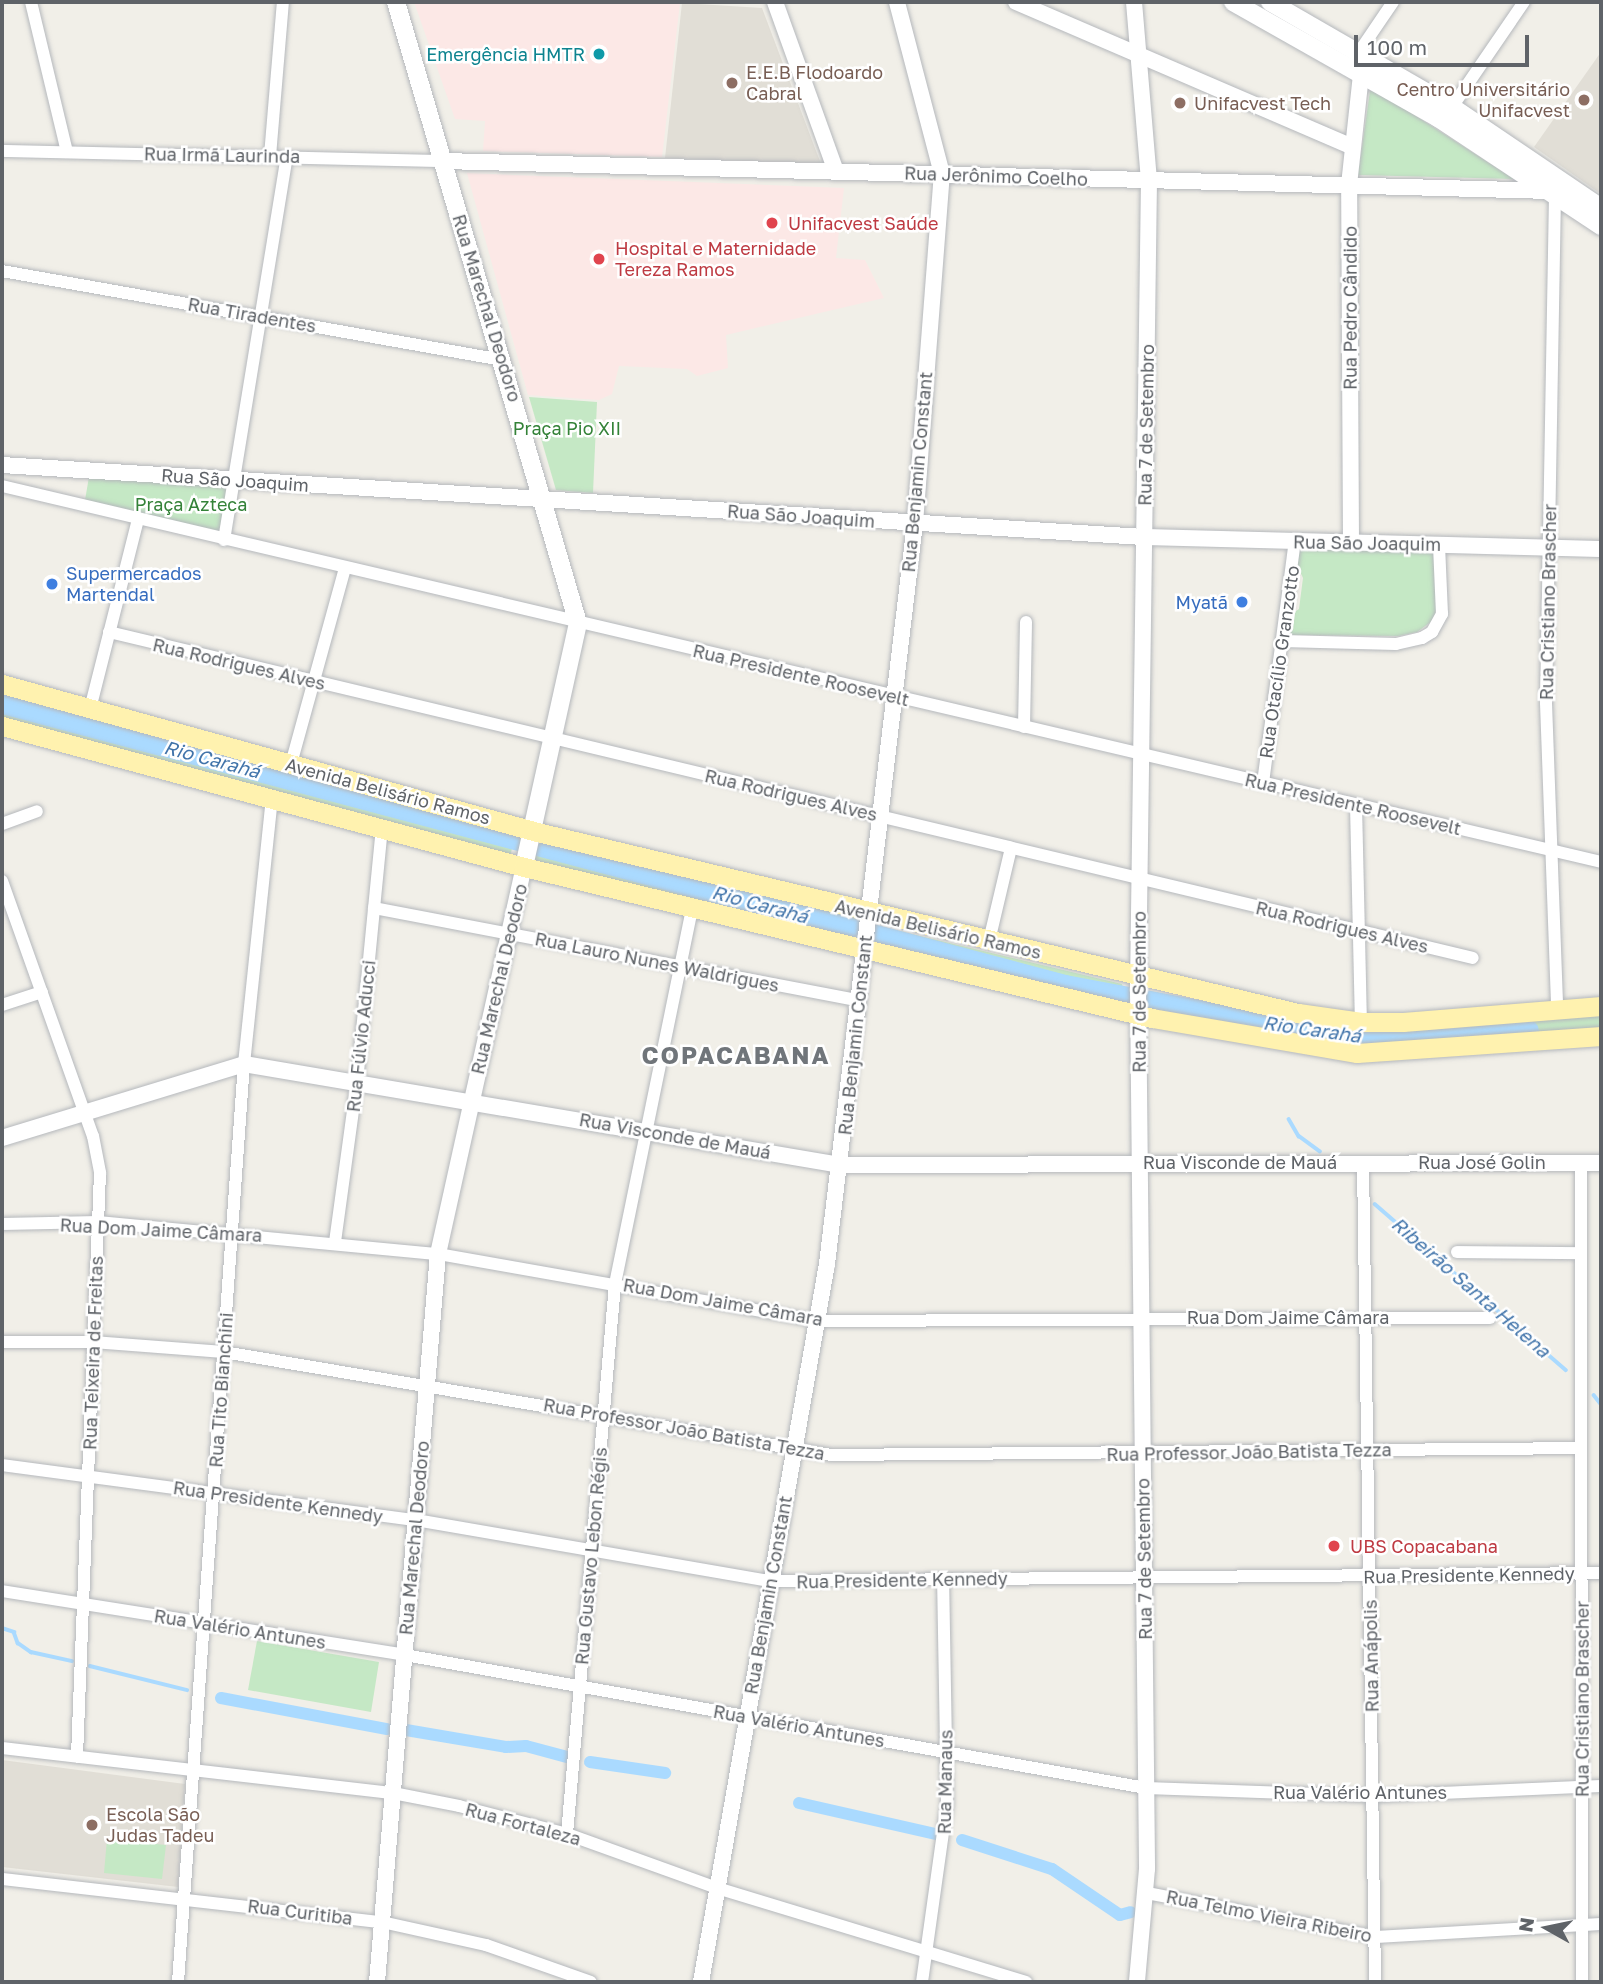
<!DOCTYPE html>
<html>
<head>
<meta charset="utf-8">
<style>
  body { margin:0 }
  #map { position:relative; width:1603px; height:1984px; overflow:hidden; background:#f1efe8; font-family:"Golos Text",sans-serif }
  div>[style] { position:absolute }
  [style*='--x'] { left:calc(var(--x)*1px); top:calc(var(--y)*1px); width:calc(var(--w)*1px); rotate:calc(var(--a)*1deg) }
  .education>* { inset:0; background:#e1ded6 }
  .medical>* { inset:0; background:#fce8e6 }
  .green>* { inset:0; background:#c5e8c5 }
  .stream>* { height:3.5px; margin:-1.75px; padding:0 1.75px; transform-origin:1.75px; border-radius:1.75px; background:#aadaff }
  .canal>* { height:12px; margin:-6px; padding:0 6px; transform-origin:6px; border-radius:6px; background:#aadaff }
  .river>* { height:21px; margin:-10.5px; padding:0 10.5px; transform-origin:10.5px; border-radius:10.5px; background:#aadaff }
  .roads { filter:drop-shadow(0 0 2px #b5b8bc) drop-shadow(0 0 2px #b5b8bc) }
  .minor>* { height:12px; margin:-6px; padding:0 6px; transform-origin:6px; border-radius:6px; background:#fff }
  .tertiary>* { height:16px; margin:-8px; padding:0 8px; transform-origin:8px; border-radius:8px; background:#fff }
  .secondary>* { height:18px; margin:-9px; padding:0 9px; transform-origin:9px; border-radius:9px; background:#fff }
  .primary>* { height:19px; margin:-9.5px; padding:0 9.5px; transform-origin:9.5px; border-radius:9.5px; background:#fff2af }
  .dots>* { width:19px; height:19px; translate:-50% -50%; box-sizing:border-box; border:4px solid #fff; border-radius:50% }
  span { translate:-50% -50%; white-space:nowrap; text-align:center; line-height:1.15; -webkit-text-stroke:5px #fff; paint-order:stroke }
  .culture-label { font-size:18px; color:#0d838f }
  .right { translate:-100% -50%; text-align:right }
  .education-label { font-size:18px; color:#785e54 }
  .left { translate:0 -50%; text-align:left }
  .street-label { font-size:18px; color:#5f6368 }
  .health-label { font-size:18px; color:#be3a42 }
  .park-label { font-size:18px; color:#348238 }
  .shop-label { font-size:18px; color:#366cbe }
  .water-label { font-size:19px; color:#4174aa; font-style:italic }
  .district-label { font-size:24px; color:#70757a; font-weight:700; letter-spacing:2px }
  .frame { position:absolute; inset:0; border:4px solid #5f6368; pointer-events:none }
  .north { position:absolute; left:1512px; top:1893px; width:70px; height:70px; -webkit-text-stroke:5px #fff; paint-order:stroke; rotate:279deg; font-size:19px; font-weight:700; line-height:28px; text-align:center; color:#5f6368 }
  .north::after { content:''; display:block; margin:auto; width:24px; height:32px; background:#5f6368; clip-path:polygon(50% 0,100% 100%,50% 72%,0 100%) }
  .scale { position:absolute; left:1354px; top:35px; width:175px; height:32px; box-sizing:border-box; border:4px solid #5f6368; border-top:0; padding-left:9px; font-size:21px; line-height:24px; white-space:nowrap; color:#5f6368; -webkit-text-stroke:5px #fff; paint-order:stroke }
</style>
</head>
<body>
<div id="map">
  <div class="education">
    <i style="clip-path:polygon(682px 3px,762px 8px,821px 164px,665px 158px)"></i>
    <i style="clip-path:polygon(1601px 52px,1601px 194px,1534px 147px)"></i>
    <i style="clip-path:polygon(2px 1760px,185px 1784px,178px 1887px,2px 1867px)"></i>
  </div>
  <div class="medical">
    <i style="clip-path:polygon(414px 2px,680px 3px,662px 157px,483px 151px,485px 121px,455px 119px)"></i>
    <i style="clip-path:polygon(467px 173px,844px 188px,836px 258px,865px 260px,884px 298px,726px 335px,728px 368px,697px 376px,687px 369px,619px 366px,612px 394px,599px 400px,528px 395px)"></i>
  </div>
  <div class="green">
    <i style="clip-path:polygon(1370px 91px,1377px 91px,1514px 179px,1358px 175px)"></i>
    <i style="clip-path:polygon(529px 397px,597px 402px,593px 493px,556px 490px)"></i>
    <i style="clip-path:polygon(90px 471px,234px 480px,224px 540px,84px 506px)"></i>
    <i style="clip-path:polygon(1300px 548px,1434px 551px,1439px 603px,1432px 621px,1417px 632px,1398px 636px,1291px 635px,1290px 615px,1299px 609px,1303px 578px,1297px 565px)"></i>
    <i style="clip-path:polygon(2px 692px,515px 835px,510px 857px,2px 719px)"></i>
    <i style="clip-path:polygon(530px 841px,857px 917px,856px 943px,526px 863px)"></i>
    <i style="clip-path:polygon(878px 926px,1122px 984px,1126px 1002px,872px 943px)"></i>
    <i style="clip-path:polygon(1150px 991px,1266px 1014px,1427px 1028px,1601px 1016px,1601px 1029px,1374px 1048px,1146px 1011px)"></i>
    <i style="clip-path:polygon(257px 1641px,379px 1662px,371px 1712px,248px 1690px)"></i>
    <i style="clip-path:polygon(107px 1839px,166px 1845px,162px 1879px,104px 1873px)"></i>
  </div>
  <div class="stream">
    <i style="--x:1250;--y:1028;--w:8;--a:-90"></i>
    <i style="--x:1289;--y:1119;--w:20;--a:60"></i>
    <i style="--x:1299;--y:1136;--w:26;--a:36"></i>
    <i style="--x:1375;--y:1204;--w:253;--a:41"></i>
    <i style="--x:1594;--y:1395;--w:11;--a:52"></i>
    <i style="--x:2;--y:1628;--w:13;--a:18"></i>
    <i style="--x:14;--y:1632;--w:12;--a:70"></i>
    <i style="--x:18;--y:1643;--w:16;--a:35"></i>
    <i style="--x:31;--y:1652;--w:42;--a:12.4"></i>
    <i style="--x:90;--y:1666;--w:100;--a:13.9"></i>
  </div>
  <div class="canal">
    <i style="--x:221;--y:1698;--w:169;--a:10.6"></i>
    <i style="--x:406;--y:1730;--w:101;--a:9.6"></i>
    <i style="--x:506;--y:1747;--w:20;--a:-3"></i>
    <i style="--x:526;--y:1746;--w:42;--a:15"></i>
    <i style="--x:590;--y:1762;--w:76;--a:8.3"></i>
    <i style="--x:799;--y:1803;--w:140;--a:12.8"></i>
    <i style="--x:962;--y:1840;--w:95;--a:17.9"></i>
    <i style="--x:1052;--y:1869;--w:82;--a:34.1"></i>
    <i style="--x:1120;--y:1915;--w:11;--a:-15"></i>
  </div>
  <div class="river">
    <i style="--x:2;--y:703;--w:1100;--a:14.86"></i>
    <i style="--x:1065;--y:985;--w:220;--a:10.7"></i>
    <i style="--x:1281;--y:1026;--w:87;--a:7.9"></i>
    <i style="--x:1367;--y:1038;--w:161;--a:-2.8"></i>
  </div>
  <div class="roads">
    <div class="minor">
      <i style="--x:31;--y:2;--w:154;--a:76.5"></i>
      <i style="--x:1359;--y:52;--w:60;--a:-55.8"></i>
      <i style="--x:1452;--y:107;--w:127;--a:-55.6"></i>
      <i style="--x:2;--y:151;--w:441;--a:1.3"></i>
      <i style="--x:270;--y:156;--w:155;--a:-85.2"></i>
      <i style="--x:1555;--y:195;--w:508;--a:91.01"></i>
      <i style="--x:1546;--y:703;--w:306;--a:87.9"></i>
      <i style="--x:2;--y:271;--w:508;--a:10.09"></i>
      <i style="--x:2;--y:486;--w:1643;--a:13.23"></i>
      <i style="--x:224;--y:540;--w:388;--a:-80.7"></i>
      <i style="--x:109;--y:632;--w:1402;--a:13.44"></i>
      <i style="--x:1282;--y:641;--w:114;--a:1.5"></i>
      <i style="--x:1396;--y:644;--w:27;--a:-13"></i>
      <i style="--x:1422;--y:638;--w:12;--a:-31"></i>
      <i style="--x:1432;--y:632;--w:21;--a:-61"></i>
      <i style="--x:1442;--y:614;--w:69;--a:-92.5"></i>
      <i style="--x:90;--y:709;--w:196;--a:-75.8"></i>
      <i style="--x:1024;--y:727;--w:105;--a:-88.9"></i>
      <i style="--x:291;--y:764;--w:203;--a:-74.6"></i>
      <i style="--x:1263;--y:783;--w:244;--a:-82.5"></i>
      <i style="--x:1356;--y:805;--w:217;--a:88.7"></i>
      <i style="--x:2;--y:824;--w:37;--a:-20"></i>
      <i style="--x:2;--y:881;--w:271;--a:70.4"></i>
      <i style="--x:93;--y:1136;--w:38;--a:79"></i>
      <i style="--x:100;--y:1173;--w:584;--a:92.26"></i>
      <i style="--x:374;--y:908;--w:493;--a:10.8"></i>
      <i style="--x:989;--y:941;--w:96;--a:-76.7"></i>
      <i style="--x:2;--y:1005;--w:42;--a:-18"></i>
      <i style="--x:1363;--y:1162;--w:820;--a:89.16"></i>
      <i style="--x:1581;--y:1163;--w:819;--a:89.93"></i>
      <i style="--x:2;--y:1224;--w:96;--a:-1.2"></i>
      <i style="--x:98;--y:1222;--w:342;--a:5.4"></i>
      <i style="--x:438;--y:1254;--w:386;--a:10"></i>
      <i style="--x:818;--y:1321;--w:672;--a:-0.26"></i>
      <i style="--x:335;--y:1242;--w:162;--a:-82.2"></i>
      <i style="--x:357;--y:1082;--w:254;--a:-84.4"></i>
      <i style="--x:1457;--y:1252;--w:124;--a:0.5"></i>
      <i style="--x:2;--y:1342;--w:91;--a:0"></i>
      <i style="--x:93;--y:1342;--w:131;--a:4.4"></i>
      <i style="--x:224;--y:1352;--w:616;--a:9.63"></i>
      <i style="--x:831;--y:1455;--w:750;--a:-0.53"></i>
      <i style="--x:2;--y:1465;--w:418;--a:7.6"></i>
      <i style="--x:416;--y:1520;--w:359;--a:9.8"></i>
      <i style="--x:770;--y:1581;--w:831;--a:-0.55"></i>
      <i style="--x:2;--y:1591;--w:408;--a:9"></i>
      <i style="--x:405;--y:1655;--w:753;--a:10.18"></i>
      <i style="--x:1146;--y:1788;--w:227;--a:2"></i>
      <i style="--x:1373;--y:1796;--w:228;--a:-2.5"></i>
      <i style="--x:2;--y:1748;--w:394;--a:6.6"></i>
      <i style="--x:393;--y:1793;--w:67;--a:11.1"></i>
      <i style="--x:459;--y:1806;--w:112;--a:14.5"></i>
      <i style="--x:567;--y:1834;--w:159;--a:19.8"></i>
      <i style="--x:717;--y:1888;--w:323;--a:16.9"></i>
      <i style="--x:567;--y:1834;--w:552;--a:-85.01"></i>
      <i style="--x:615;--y:1284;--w:383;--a:-78.4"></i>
      <i style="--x:2;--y:1879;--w:382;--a:6.5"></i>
      <i style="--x:382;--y:1922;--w:107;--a:12.5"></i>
      <i style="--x:486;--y:1945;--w:111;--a:19.4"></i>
      <i style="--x:1147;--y:1893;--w:233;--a:10.9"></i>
      <i style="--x:1376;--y:1937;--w:225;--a:-3.3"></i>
      <i style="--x:178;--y:1982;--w:920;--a:-85.89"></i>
      <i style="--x:244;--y:1064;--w:266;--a:-84"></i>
      <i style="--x:922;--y:1982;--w:180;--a:-82"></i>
      <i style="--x:947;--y:1804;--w:224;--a:-91"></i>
    </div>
    <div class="tertiary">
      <i style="--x:775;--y:2;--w:180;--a:70.2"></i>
      <i style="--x:1016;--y:2;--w:366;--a:23.3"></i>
      <i style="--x:1134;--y:2;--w:179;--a:85.2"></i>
      <i style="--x:1149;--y:180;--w:811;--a:90.78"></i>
      <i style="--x:1138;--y:991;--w:878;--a:89.41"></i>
      <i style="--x:1147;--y:1869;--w:113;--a:95.1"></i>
      <i style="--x:443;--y:161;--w:1106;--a:1.55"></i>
      <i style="--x:2;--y:465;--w:1144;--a:3.61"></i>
      <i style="--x:1144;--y:537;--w:457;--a:1.5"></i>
      <i style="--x:1351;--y:542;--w:357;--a:-90.3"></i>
      <i style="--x:1349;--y:185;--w:112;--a:-83.8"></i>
      <i style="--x:2;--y:1138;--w:253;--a:-17"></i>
      <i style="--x:244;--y:1064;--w:604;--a:9.62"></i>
      <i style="--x:840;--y:1165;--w:761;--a:-0.15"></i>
      <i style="--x:377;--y:1982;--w:731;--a:-85.21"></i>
      <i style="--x:438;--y:1254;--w:396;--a:-77.5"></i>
      <i style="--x:701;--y:1982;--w:729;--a:-80.05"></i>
      <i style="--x:827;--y:1264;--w:746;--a:-83.23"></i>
      <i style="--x:915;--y:523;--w:350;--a:-85.6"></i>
      <i style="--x:942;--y:174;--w:178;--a:-104.7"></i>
    </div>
    <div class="secondary">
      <i style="--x:396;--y:2;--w:647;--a:73.67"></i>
      <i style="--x:578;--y:623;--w:250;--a:102.5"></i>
      <i style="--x:1233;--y:2;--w:236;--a:29.5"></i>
      <i style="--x:1438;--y:118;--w:196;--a:33.5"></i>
      <i style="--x:1270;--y:2;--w:210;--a:30"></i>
      <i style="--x:1452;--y:107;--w:180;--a:34.1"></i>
    </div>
    <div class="primary">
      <i style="--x:2;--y:684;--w:555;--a:15.46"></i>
      <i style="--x:537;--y:832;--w:782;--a:13.38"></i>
      <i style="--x:1298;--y:1013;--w:64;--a:8.1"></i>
      <i style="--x:1361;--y:1022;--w:42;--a:0"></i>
      <i style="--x:1403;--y:1022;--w:199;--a:-4.6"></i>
      <i style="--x:2;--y:726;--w:541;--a:15.12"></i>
      <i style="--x:524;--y:867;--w:646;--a:13.52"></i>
      <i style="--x:1152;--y:1018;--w:208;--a:9.7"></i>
      <i style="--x:1357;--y:1053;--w:245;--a:-4"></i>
    </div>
  </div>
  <div class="dots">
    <i style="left:599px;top:54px;background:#0f9aa8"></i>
    <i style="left:732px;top:83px;background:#8d6e63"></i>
    <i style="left:1584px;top:100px;background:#8d6e63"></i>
    <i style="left:1180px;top:103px;background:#8d6e63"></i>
    <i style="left:772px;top:223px;background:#e0444e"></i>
    <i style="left:599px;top:259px;background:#e0444e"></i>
    <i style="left:52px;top:584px;background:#3f7fe0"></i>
    <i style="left:1242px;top:602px;background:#3f7fe0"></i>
    <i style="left:1334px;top:1546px;background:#e0444e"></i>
    <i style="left:92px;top:1825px;background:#8d6e63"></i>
  </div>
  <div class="culture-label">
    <span class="right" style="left:585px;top:54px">Emergência HMTR</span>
  </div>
  <div class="education-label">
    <span class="left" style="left:746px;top:83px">E.E.B Flodoardo<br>Cabral</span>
    <span class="right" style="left:1570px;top:100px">Centro Universitário<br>Unifacvest</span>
    <span class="left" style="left:1194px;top:103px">Unifacvest Tech</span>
    <span class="left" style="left:106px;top:1825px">Escola São<br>Judas Tadeu</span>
  </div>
  <div class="street-label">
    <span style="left:222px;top:155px;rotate:1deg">Rua Irmã Laurinda</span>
    <span style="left:996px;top:176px;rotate:2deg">Rua Jerônimo Coelho</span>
    <span style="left:487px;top:308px;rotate:73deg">Rua Marechal Deodoro</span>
    <span style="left:1350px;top:308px;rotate:-90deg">Rua Pedro Cândido</span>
    <span style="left:252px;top:315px;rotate:10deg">Rua Tiradentes</span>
    <span style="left:1146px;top:425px;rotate:-89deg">Rua 7 de Setembro</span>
    <span style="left:917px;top:472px;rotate:-85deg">Rua Benjamin Constant</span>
    <span style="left:235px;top:480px;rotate:4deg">Rua São Joaquim</span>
    <span style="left:801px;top:516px;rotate:4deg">Rua São Joaquim</span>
    <span style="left:1367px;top:543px;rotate:1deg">Rua São Joaquim</span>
    <span style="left:1548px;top:602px;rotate:-89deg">Rua Cristiano Brascher</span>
    <span style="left:1279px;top:662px;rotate:-82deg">Rua Otacílio Granzotto</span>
    <span style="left:239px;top:664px;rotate:13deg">Rua Rodrigues Alves</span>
    <span style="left:801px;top:675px;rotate:13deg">Rua Presidente Roosevelt</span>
    <span style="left:388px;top:791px;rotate:15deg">Avenida Belisário Ramos</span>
    <span style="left:791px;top:795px;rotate:13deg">Rua Rodrigues Alves</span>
    <span style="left:1353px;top:804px;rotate:13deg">Rua Presidente Roosevelt</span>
    <span style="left:1342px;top:927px;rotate:13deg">Rua Rodrigues Alves</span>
    <span style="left:938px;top:929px;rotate:13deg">Avenida Belisário Ramos</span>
    <span style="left:657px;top:962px;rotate:11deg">Rua Lauro Nunes Waldrigues</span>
    <span style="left:499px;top:979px;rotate:-77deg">Rua Marechal Deodoro</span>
    <span style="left:1139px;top:992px;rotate:-90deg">Rua 7 de Setembro</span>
    <span style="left:855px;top:1035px;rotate:-84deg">Rua Benjamin Constant</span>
    <span style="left:361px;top:1036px;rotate:-84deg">Rua Fúlvio Aducci</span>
    <span style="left:675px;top:1136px;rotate:10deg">Rua Visconde de Mauá</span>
    <span style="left:1240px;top:1162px">Rua Visconde de Mauá</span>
    <span style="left:1482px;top:1162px">Rua José Golin</span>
    <span style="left:161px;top:1230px;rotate:3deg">Rua Dom Jaime Câmara</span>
    <span style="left:723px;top:1302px;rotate:10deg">Rua Dom Jaime Câmara</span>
    <span style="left:1288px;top:1317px">Rua Dom Jaime Câmara</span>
    <span style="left:93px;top:1353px;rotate:-88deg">Rua Teixeira de Freitas</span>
    <span style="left:221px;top:1390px;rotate:-86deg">Rua Tito Bianchini</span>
    <span style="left:684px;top:1429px;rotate:10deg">Rua Professor João Batista Tezza</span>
    <span style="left:1249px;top:1452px;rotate:-1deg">Rua Professor João Batista Tezza</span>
    <span style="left:278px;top:1502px;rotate:8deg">Rua Presidente Kennedy</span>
    <span style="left:414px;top:1538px;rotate:-85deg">Rua Marechal Deodoro</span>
    <span style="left:591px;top:1556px;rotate:-85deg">Rua Gustavo Lebon Régis</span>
    <span style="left:1144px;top:1559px;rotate:-91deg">Rua 7 de Setembro</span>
    <span style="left:1469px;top:1575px;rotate:-1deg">Rua Presidente Kennedy</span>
    <span style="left:902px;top:1580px;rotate:-1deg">Rua Presidente Kennedy</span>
    <span style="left:768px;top:1595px;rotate:-80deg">Rua Benjamin Constant</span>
    <span style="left:240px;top:1629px;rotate:9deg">Rua Valério Antunes</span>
    <span style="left:1371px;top:1656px;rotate:-91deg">Rua Anápolis</span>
    <span style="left:1582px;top:1699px;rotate:-90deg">Rua Cristiano Brascher</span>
    <span style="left:799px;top:1726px;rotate:10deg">Rua Valério Antunes</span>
    <span style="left:945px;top:1782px;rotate:-89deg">Rua Manaus</span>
    <span style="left:1360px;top:1792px">Rua Valério Antunes</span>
    <span style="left:523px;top:1824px;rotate:15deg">Rua Fortaleza</span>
    <span style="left:300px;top:1912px;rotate:7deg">Rua Curitiba</span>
    <span style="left:1269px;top:1916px;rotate:11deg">Rua Telmo Vieira Ribeiro</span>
  </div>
  <div class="health-label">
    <span class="left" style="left:788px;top:223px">Unifacvest Saúde</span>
    <span class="left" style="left:615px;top:259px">Hospital e Maternidade<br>Tereza Ramos</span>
    <span class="left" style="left:1350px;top:1546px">UBS Copacabana</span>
  </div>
  <div class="park-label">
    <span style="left:567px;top:428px">Praça Pio XII</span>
    <span style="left:191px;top:504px">Praça Azteca</span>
  </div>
  <div class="shop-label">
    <span class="left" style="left:66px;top:584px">Supermercados<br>Martendal</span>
    <span class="right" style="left:1228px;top:602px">Myatã</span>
  </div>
  <div class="water-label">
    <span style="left:212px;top:759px;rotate:15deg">Rio Carahá</span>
    <span style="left:760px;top:904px;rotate:15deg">Rio Carahá</span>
    <span style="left:1312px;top:1029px;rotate:8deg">Rio Carahá</span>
    <span style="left:1471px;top:1287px;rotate:41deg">Ribeirão Santa Helena</span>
  </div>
  <div class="district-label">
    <span style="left:736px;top:1055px">COPACABANA</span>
  </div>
  <div class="frame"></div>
  <div class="north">N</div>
  <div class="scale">100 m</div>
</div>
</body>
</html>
